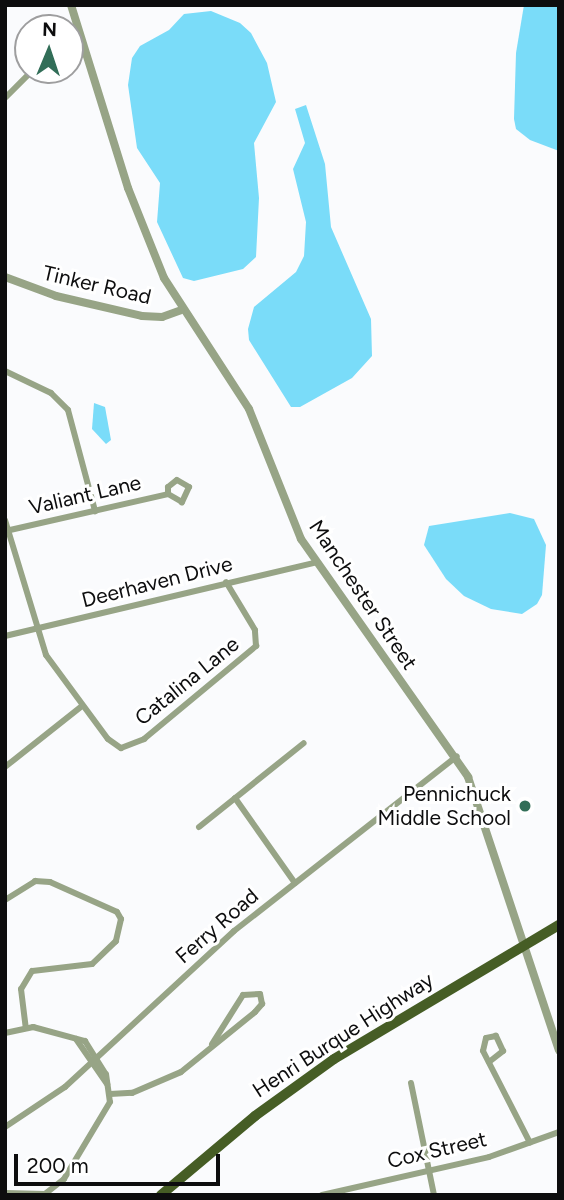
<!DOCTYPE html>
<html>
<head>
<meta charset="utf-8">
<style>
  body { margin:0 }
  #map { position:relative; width:564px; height:1200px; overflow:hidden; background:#fafbfd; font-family:Figtree,sans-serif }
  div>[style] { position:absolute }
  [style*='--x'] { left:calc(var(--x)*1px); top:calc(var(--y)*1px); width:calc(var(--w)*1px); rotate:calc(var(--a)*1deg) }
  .water>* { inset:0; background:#7adcf9 }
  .minor>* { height:6px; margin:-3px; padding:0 3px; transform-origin:3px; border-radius:3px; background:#97a486 }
  .tertiary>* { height:8px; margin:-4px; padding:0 4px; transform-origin:4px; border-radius:4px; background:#97a486 }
  .primary>* { height:10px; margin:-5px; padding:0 5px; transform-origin:5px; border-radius:5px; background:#465d25 }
  .dots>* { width:19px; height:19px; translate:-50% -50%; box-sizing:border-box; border:4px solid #fff; border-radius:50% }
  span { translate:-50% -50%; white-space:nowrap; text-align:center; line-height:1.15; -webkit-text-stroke:6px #fff; paint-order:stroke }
  .street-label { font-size:21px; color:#0d0d0e }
  .poi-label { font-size:21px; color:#0d0d0e }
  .right { translate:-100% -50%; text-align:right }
  .frame { position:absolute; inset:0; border:7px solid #0d0d0e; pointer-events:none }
  .north { position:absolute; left:14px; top:14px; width:70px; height:70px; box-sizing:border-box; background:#fff; border:2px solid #9e9e9f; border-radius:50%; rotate:2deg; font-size:19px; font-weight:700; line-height:28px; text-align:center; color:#0d0d0e }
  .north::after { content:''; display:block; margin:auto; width:24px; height:32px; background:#326e58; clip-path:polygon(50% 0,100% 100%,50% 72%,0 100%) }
  .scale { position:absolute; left:14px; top:1154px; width:206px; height:32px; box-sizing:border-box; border:4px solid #0d0d0e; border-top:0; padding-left:9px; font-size:21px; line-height:24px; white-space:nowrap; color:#0d0d0e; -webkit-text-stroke:5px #fff; paint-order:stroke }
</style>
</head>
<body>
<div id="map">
  <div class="water">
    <i style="clip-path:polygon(524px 5px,559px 5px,559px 151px,530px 140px,516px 129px,514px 119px,516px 53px)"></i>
    <i style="clip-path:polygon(211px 11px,240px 23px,251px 33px,267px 63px,276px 102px,254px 143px,259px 198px,256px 257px,243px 269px,194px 281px,183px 278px,157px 222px,160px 183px,137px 148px,128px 85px,132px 58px,140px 46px,169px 30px,184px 14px)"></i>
    <i style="clip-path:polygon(306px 105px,325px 164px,331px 227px,371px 319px,372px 356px,352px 378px,300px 407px,291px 407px,249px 340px,248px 329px,254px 307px,296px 272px,304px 256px,306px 222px,293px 169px,305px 143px,295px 109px)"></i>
    <i style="clip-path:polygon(94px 403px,105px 407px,111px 440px,106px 444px,92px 429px)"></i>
    <i style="clip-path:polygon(510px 513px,534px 519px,546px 545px,542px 595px,537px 604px,522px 614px,491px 609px,464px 596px,446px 579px,424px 545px,429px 526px)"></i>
  </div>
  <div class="minor">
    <i style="--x:70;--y:52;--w:14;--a:-17"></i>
    <i style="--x:5;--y:98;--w:40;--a:-45"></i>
    <i style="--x:5;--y:371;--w:51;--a:25.6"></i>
    <i style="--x:51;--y:393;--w:24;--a:45"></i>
    <i style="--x:68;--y:410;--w:105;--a:75"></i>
    <i style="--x:5;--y:520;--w:141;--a:73.1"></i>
    <i style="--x:46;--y:655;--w:104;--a:53.6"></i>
    <i style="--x:108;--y:739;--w:16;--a:35"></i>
    <i style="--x:121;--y:748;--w:25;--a:-21"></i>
    <i style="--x:144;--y:739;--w:146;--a:-39.7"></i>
    <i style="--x:256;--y:646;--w:16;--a:-94"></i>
    <i style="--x:255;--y:630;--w:56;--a:-121.1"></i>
    <i style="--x:10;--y:530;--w:162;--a:-12.8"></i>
    <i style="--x:168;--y:494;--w:7;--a:-90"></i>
    <i style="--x:168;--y:487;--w:11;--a:-38"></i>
    <i style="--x:177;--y:480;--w:14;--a:30"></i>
    <i style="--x:189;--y:487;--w:17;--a:115"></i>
    <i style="--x:182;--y:502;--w:16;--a:-150"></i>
    <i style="--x:5;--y:636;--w:321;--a:-13.3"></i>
    <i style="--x:5;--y:767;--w:98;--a:-38.4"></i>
    <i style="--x:235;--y:798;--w:104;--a:54.8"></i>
    <i style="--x:199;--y:827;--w:134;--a:-38.7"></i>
    <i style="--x:5;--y:900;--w:36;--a:-32"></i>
    <i style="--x:35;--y:881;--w:15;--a:4"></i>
    <i style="--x:50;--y:882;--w:73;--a:24.1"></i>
    <i style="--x:117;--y:912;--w:8;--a:60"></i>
    <i style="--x:121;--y:919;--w:23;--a:103"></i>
    <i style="--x:116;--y:941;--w:33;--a:136"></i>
    <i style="--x:92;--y:964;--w:60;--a:173.3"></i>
    <i style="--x:32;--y:971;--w:21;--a:121"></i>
    <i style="--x:21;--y:989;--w:38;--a:83"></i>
    <i style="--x:5;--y:1033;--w:29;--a:-12"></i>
    <i style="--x:33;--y:1027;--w:54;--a:15.1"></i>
    <i style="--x:85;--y:1041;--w:39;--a:58"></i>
    <i style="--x:106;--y:1074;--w:28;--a:82"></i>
    <i style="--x:110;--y:1102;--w:90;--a:120.9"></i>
    <i style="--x:64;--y:1179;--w:24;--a:142"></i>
    <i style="--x:45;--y:1194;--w:40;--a:-178.6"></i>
    <i style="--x:76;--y:1039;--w:55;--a:55.4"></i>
    <i style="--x:489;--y:1062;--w:18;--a:-38"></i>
    <i style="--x:503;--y:1051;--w:17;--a:-115"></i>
    <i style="--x:496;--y:1036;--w:10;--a:169"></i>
    <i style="--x:486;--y:1038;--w:13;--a:103"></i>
    <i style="--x:483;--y:1051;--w:103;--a:62.9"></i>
    <i style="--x:411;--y:1083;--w:114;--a:78.4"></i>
    <i style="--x:110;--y:1094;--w:22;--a:-3"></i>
    <i style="--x:132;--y:1093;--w:53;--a:-23.2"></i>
    <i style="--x:181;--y:1072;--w:95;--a:-39"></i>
    <i style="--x:255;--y:1012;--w:11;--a:-49"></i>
    <i style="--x:262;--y:1004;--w:10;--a:-101"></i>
    <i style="--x:260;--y:994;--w:17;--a:177"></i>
    <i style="--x:243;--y:995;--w:58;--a:122.3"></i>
    <i style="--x:5;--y:1127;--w:72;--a:-33.7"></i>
    <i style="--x:65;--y:1087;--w:230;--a:-42.7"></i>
    <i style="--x:234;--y:931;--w:283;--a:-38.1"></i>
    <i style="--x:322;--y:1195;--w:171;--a:-12.8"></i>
    <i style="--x:489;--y:1157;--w:74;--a:-19.7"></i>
  </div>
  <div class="tertiary">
    <i style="--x:71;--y:5;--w:192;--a:72.7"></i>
    <i style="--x:128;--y:188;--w:97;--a:68.2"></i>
    <i style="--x:164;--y:278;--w:156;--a:57"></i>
    <i style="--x:249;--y:409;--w:140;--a:68.2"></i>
    <i style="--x:301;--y:539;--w:291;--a:54.9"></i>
    <i style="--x:468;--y:777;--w:288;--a:71.6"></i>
    <i style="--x:5;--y:277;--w:54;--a:20.4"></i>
    <i style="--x:56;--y:296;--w:88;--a:13.1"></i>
    <i style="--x:142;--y:316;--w:20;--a:3"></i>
    <i style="--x:162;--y:317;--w:20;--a:-20"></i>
  </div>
  <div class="primary">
    <i style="--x:161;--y:1195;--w:123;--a:-40"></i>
    <i style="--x:255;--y:1116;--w:97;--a:-35.8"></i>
    <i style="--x:334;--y:1059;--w:262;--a:-30.8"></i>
  </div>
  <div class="dots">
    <i style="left:525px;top:806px;background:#326e58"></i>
  </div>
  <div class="street-label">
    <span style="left:97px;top:285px;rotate:13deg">Tinker Road</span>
    <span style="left:85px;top:495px;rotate:-13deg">Valiant Lane</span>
    <span style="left:157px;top:582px;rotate:-14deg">Deerhaven Drive</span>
    <span style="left:363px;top:595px;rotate:56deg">Manchester Street</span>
    <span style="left:187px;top:681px;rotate:-39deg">Catalina Lane</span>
    <span style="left:217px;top:926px;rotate:-41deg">Ferry Road</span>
    <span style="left:343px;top:1035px;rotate:-33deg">Henri Burque Highway</span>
    <span style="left:437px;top:1150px;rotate:-13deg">Cox Street</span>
  </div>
  <div class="poi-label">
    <span class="right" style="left:511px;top:806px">Pennichuck<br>Middle School</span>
  </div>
  <div class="frame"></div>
  <div class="north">N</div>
  <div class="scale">200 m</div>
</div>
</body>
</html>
